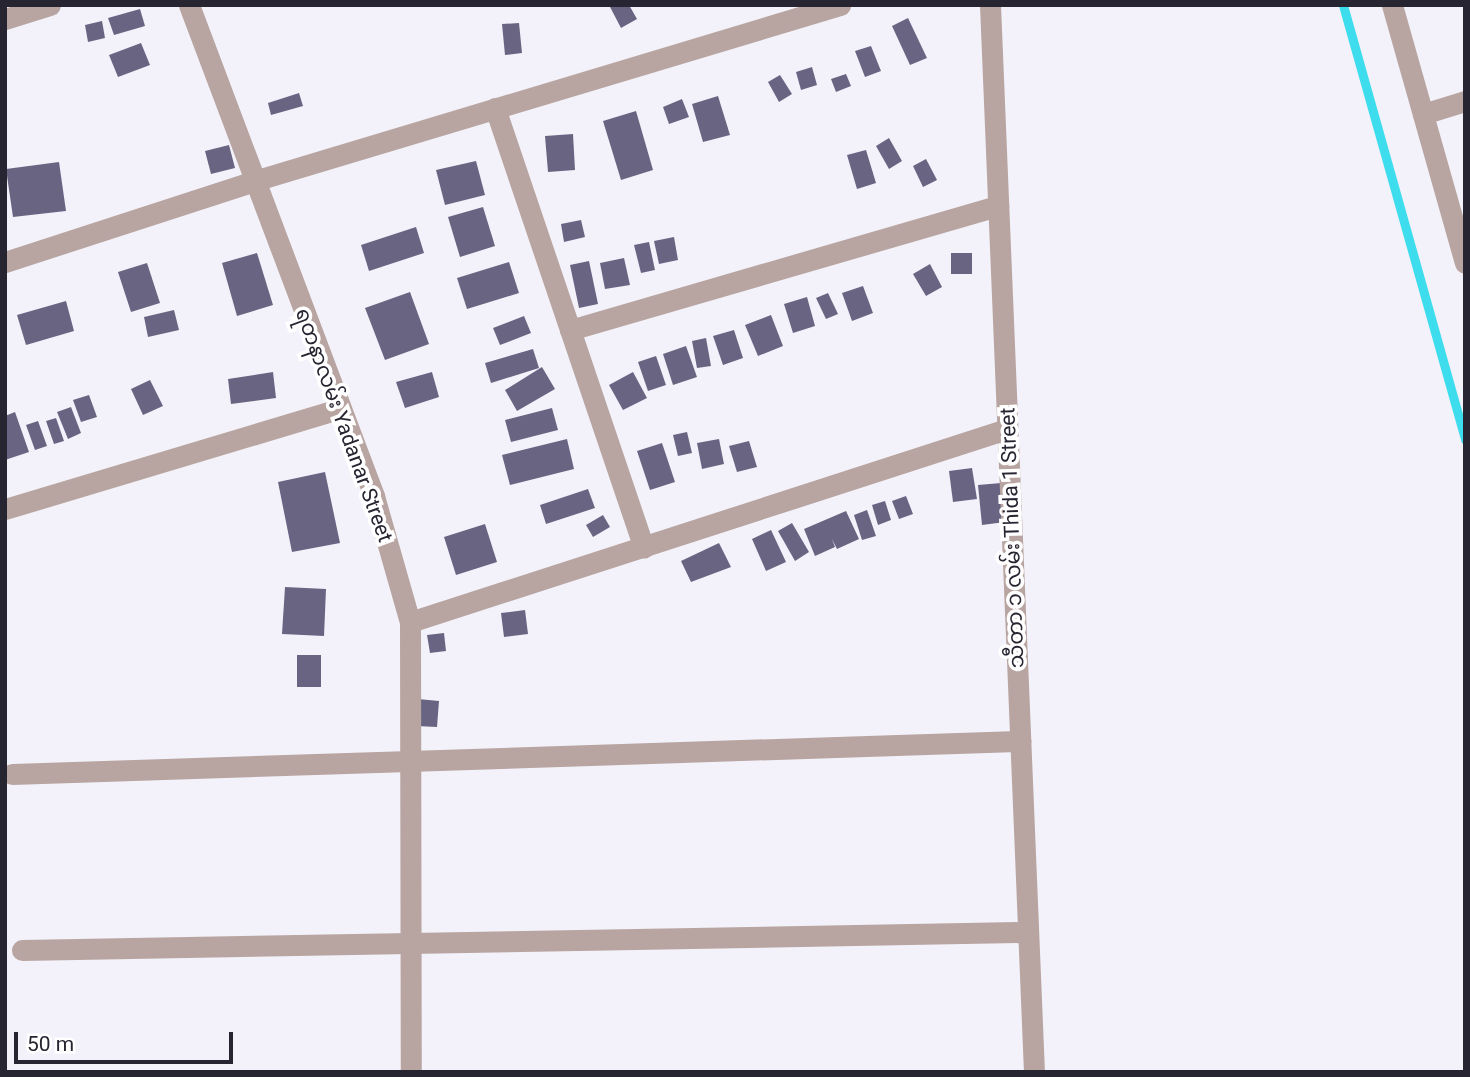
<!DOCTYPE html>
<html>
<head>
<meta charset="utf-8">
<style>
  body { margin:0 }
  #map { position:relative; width:1470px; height:1077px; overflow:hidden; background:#f3f2fa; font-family:Roboto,"Noto Sans Myanmar",sans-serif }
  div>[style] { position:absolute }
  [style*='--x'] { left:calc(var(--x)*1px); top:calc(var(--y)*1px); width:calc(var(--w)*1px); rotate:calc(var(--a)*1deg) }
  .stream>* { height:9px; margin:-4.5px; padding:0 4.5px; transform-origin:4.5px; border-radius:4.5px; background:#3edded }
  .building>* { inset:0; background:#6a6483 }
  .street>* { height:21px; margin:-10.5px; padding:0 10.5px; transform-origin:10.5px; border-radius:10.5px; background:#b8a5a1 }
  span { translate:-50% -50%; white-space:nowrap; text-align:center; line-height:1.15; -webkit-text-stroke:7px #fff; paint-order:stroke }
  .street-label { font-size:21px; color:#282532 }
  .frame { position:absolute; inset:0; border:7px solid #282532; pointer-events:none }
  .scale { position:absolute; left:14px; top:1032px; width:219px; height:32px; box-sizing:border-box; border:4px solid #282532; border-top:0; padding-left:9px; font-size:21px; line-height:24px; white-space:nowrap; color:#282532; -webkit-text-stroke:5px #fff; paint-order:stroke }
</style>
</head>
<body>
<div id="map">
  <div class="stream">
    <i style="--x:1343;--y:5;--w:452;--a:74.3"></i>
  </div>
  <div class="building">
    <i style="clip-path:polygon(609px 5px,629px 5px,637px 19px,621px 28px)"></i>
    <i style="clip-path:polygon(140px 9px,145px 26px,114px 35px,108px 18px)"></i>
    <i style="clip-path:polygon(908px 18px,927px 58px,910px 65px,892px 26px)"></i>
    <i style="clip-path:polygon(102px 21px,105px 38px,88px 42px,85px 25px)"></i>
    <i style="clip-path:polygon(519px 23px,522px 53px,505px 55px,502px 24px)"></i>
    <i style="clip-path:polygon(141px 43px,150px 65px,118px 77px,109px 55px)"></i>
    <i style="clip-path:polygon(871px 46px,881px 71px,865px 77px,855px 51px)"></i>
    <i style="clip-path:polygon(812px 67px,817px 85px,801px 90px,796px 72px)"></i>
    <i style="clip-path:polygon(846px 74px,851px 86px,836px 92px,831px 79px)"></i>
    <i style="clip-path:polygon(780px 75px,792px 94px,779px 102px,768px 82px)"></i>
    <i style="clip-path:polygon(299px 93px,303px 106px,271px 115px,268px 103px)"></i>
    <i style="clip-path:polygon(718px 96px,730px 135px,703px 142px,692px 104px)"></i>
    <i style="clip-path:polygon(682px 99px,689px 117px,669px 124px,663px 107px)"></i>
    <i style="clip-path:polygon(636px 111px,653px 170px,621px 180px,603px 121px)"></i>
    <i style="clip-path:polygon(573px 134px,575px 170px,548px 172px,545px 136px)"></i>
    <i style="clip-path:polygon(889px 138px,902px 161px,889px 169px,876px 146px)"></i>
    <i style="clip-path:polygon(229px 145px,235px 168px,211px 174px,205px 151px)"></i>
    <i style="clip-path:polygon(866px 150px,876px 183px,857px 189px,847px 155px)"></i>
    <i style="clip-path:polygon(926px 159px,937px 180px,923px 187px,913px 166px)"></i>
    <i style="clip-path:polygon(476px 161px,485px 195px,445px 205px,436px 170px)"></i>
    <i style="clip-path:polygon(59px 162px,66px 211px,13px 217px,6px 169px)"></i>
    <i style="clip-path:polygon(483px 207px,495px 246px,460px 257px,448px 217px)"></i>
    <i style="clip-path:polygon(581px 220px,585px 237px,564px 242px,561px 224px)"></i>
    <i style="clip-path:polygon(416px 227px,424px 253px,369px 271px,361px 245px)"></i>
    <i style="clip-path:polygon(674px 237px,678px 260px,659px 264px,654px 241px)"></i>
    <i style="clip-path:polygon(649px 242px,655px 270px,641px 273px,634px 245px)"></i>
    <i style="clip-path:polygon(257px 253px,273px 305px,237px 316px,222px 263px)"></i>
    <i style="clip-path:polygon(951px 253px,972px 253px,972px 274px,951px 274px)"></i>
    <i style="clip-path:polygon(624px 258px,630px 285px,605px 289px,600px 263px)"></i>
    <i style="clip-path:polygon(589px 261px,598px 304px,579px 308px,570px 265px)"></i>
    <i style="clip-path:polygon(509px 262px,519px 293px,467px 309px,457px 278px)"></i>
    <i style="clip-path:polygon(147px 263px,160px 303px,131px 312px,118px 272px)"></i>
    <i style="clip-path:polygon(930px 264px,942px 287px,926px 296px,913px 274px)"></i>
    <i style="clip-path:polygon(863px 286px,873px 313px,852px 321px,842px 293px)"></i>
    <i style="clip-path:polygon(410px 292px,429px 344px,385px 360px,365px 308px)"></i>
    <i style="clip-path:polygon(828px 293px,838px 314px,826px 319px,816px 298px)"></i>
    <i style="clip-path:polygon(807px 297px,815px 326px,793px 333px,784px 304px)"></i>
    <i style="clip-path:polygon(66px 301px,74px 331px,26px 345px,17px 315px)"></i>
    <i style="clip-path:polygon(174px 310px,179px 330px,148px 337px,144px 317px)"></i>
    <i style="clip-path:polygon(771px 315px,783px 346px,758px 356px,745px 325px)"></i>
    <i style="clip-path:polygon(524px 316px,531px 333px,500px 345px,493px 328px)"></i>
    <i style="clip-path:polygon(734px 330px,743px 358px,723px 365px,713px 336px)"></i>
    <i style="clip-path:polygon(706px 338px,711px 366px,697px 368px,692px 341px)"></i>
    <i style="clip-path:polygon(686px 346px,697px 377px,673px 385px,663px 354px)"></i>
    <i style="clip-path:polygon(533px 349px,539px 368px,491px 383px,485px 363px)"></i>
    <i style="clip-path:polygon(656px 356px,666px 385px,648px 391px,638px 362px)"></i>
    <i style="clip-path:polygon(542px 367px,555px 389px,517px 411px,505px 390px)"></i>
    <i style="clip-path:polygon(273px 372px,276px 398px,231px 404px,228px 379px)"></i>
    <i style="clip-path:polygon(432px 372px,439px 397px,405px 408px,396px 382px)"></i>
    <i style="clip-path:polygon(633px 372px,647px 398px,623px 410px,609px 385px)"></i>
    <i style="clip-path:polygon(150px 380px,163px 406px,143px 415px,131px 389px)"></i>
    <i style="clip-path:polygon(89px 395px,97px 417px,81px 422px,73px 400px)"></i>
    <i style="clip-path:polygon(71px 407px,81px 433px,68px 439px,57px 412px)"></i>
    <i style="clip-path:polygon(552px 408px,558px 430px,511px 442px,505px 420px)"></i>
    <i style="clip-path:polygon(15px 412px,29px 452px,5px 460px,5px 416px)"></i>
    <i style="clip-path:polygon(56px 418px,64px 441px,54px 444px,46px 421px)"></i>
    <i style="clip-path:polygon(38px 421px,47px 446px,35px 450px,26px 425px)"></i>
    <i style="clip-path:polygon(687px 432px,692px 453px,678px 456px,673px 435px)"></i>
    <i style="clip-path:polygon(567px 439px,574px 469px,510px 485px,502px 455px)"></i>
    <i style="clip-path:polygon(719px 439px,724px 464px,702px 469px,697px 443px)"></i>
    <i style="clip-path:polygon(749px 441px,757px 467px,737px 472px,729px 446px)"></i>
    <i style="clip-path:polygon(662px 443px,675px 482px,650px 490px,637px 451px)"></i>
    <i style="clip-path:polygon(972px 468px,977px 499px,953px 502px,949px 471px)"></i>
    <i style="clip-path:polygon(325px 472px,340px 543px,292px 552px,278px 482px)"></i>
    <i style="clip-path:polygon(1001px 483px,1005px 522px,982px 525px,978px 485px)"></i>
    <i style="clip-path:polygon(588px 489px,595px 508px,546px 524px,540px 505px)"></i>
    <i style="clip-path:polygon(906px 496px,913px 514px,899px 519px,892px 501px)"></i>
    <i style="clip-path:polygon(885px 501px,891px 520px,878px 525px,872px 505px)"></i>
    <i style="clip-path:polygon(867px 510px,876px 536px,862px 540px,854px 515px)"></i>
    <i style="clip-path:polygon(846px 511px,859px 539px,837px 549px,832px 539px,835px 547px,815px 556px,804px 529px)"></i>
    <i style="clip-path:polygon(603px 515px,610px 527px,593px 537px,586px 525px)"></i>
    <i style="clip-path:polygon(792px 523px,809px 552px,795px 561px,778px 531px)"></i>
    <i style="clip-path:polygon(485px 524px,497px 562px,456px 575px,444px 537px)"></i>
    <i style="clip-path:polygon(771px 530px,786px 562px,766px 571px,752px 539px)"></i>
    <i style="clip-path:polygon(719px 543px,731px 567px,691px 582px,681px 561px)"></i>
    <i style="clip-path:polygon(285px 587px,326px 589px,324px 636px,282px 634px)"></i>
    <i style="clip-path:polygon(525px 610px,528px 634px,504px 637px,501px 613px)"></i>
    <i style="clip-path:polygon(444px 633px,446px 651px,430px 653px,427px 635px)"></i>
    <i style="clip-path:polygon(297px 655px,321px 655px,321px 687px,297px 687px)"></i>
    <i style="clip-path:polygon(418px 699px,439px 701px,437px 727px,416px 726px)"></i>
  </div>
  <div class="street">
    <i style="--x:189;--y:5;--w:525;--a:69.35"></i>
    <i style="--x:374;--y:496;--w:131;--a:74.1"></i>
    <i style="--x:410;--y:622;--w:450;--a:89.9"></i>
    <i style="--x:990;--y:5;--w:1068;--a:87.64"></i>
    <i style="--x:1392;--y:5;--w:268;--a:74.2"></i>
    <i style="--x:5;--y:19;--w:47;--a:-17.3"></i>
    <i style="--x:495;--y:108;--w:464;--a:71.3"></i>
    <i style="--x:1423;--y:114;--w:44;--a:-17.2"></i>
    <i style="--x:5;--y:262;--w:262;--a:-18"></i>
    <i style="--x:254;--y:181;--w:612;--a:-16.72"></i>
    <i style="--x:570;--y:330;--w:446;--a:-16.2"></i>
    <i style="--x:5;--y:509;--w:349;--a:-16.7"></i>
    <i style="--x:410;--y:622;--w:627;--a:-17.92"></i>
    <i style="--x:12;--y:774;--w:1009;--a:-1.88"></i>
    <i style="--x:22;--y:950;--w:1006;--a:-1.03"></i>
  </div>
  <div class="street-label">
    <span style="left:344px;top:425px;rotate:70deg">ရတနာလမ်း Yadanar Street</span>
    <span style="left:1012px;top:538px;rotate:-92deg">သီတာ ၁ လမ်း Thida 1 Street</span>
  </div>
  <div class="frame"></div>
  <div class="scale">50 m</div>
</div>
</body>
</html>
